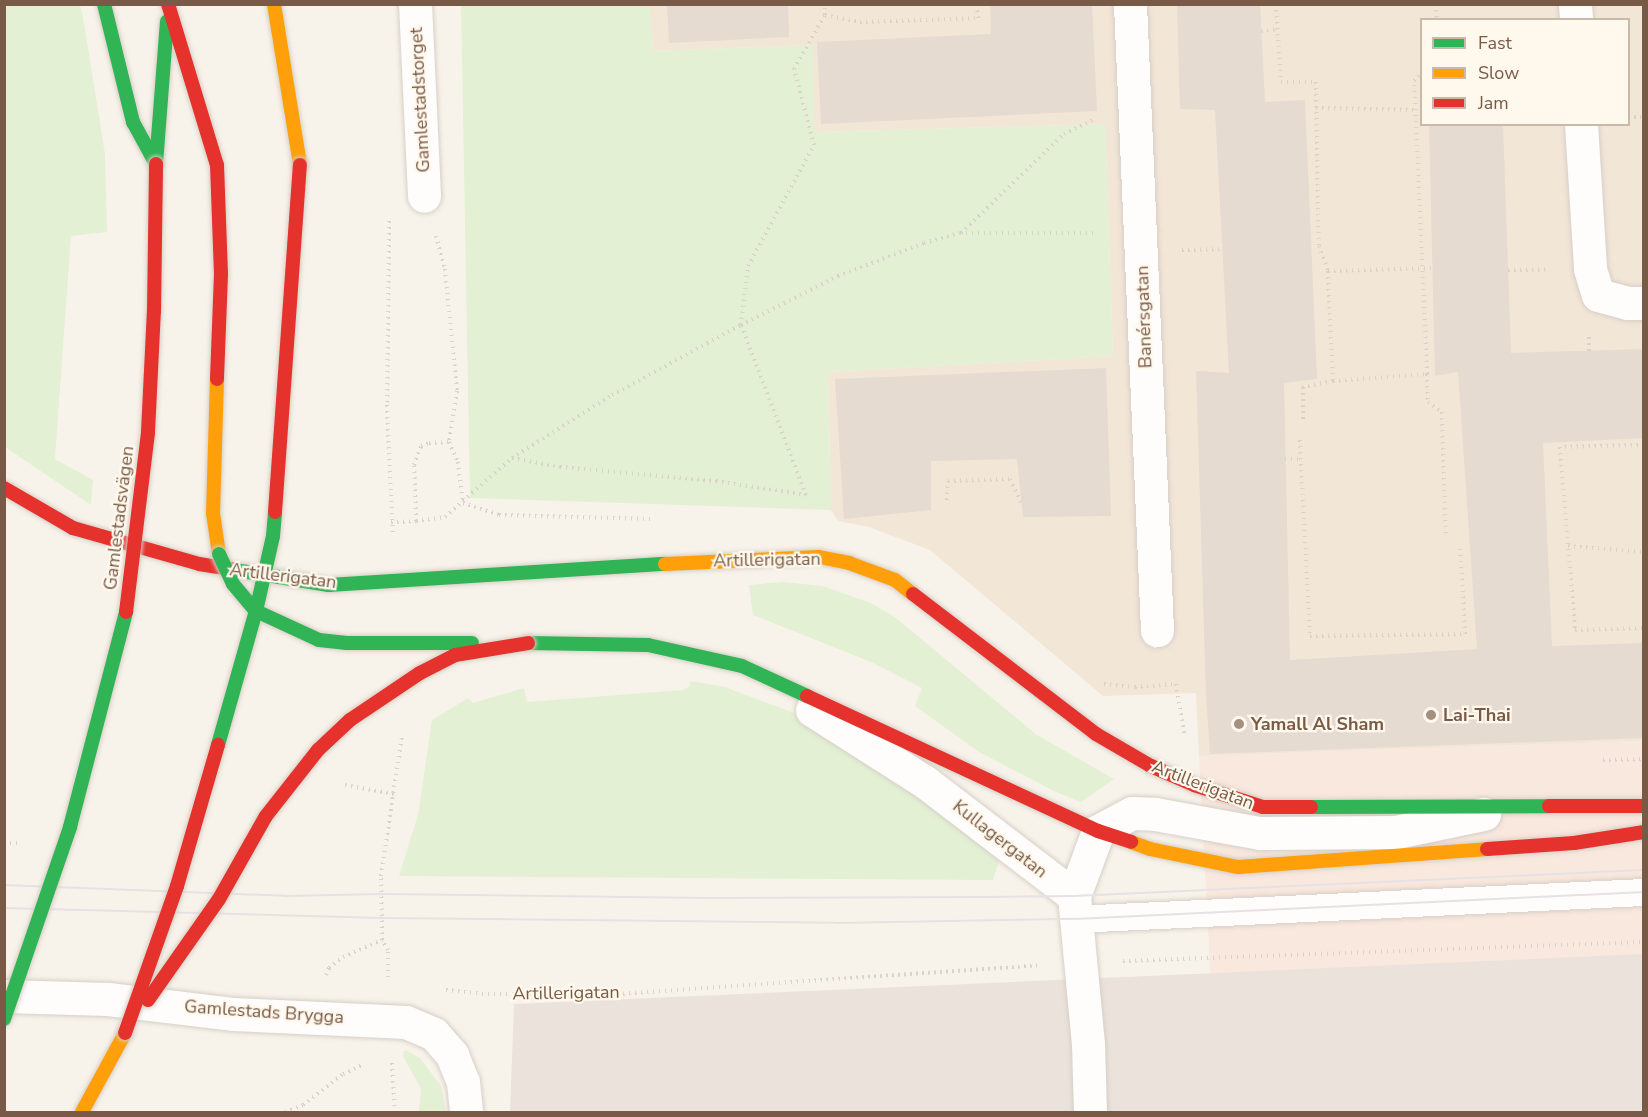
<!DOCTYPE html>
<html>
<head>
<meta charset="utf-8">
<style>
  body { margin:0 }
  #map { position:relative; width:1648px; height:1117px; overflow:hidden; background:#f8f3ea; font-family:"Nunito Sans",sans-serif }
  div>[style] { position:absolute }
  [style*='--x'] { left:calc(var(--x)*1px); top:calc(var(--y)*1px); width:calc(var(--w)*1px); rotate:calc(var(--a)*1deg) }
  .residential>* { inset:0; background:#f2e6d7 }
  .commercial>* { inset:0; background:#f9e8dd }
  .industrial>* { inset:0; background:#ebe3db }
  .green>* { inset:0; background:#e3f0d3 }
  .building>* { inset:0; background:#e5dbd1 }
  .path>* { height:4px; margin-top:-2px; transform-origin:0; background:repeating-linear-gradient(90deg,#dbd2cc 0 1.5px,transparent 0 6px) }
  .roads { filter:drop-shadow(0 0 2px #d6cfc7) drop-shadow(0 0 2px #d6cfc7) }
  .lane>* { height:27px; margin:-13.5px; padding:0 13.5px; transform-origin:13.5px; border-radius:13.5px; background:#fefdfc }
  .street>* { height:33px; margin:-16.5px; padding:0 16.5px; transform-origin:16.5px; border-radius:16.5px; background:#fefdfc }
  .fast>* { height:14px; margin:-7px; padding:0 7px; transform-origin:7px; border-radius:7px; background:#30b455 }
  .slow>* { height:14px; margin:-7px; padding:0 7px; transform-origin:7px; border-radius:7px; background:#ff9f0a }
  .jam>* { height:14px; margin:-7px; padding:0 7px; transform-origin:7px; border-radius:7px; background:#e5322d }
  .tram>* { height:1.5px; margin:-0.75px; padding:0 0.75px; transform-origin:0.75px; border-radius:0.75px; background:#e5e1e5 }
  .bridges { filter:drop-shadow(0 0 2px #d7cfc6) drop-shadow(0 0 2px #d7cfc6) }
  .fast-bridge>* { height:14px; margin:-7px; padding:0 7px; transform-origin:7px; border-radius:7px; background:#30b455 }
  .jam-bridge>* { height:14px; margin:-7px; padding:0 7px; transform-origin:7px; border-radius:7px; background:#e5322d }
  .dots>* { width:16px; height:16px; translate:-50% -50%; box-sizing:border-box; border:3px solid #fff8ec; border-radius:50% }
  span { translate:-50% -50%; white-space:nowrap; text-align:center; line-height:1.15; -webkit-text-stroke:4.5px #fff8ec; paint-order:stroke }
  .street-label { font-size:18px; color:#795a47 }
  .poi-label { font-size:18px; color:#795a47; font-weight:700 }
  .left { translate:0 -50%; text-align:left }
  .frame { position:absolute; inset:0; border:6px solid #795a47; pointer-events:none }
  .legend { position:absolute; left:1420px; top:18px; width:210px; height:108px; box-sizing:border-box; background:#fff8ec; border:2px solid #c9b9aa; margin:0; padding:8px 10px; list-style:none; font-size:18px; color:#795a47 }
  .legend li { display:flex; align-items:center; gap:12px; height:30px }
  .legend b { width:30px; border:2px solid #c9b9aa }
</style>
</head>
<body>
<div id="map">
  <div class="residential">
    <i style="clip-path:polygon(evenodd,649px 5px,1643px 5px,1643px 741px,1199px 756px,1196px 693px,1103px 696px,930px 550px,869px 527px,838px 521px,831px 510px,828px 372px,1113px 356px,1105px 124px,813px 132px,813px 45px,653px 51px,649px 5px,1422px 20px,1628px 20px,1628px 124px,1422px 124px,1422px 20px)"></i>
  </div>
  <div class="commercial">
    <i style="clip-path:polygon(1643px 741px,1643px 969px,1211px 985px,1199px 756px)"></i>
  </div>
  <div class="industrial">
    <i style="clip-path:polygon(1643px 954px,1643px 1112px,510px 1112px,514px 1004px)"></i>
  </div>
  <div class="green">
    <i style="clip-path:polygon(4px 5px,80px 5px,83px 17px,105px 154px,107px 232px,71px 236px,55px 459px,93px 480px,91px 505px,5px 447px)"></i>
    <i style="clip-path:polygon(461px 5px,649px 5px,653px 51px,813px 45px,814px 132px,1105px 124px,1113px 356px,828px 372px,831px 510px,470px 498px)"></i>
    <i style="clip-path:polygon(783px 582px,823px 586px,873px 604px,896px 618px,1037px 735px,1114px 779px,1081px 802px,1054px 791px,979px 752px,915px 706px,922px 688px,871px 662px,753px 615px,749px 585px)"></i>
    <i style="clip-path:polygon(691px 681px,725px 687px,797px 714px,925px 799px,999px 861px,993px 880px,399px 876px,418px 815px,432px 720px,468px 698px,473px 703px,524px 688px,527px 702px,682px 690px,689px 687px)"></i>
    <i style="clip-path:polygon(405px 1050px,420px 1058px,441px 1086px,446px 1112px,419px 1112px,421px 1089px,403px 1056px)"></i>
  </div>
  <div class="building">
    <i style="clip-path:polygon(667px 4px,788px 4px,789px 37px,669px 43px)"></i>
    <i style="clip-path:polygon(990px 4px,1092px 4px,1097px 111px,821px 124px,817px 42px,991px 34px)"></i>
    <i style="clip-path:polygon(1177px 4px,1260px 4px,1265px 102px,1305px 100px,1317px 379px,1284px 383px,1290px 660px,1477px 649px,1458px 372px,1435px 376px,1429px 124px,1503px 124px,1511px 353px,1644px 349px,1644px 438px,1543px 443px,1552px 646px,1644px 643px,1644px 738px,1210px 754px,1206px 695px,1196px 371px,1229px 373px,1215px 110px,1180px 109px)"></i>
    <i style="clip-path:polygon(1106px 368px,1111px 516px,1023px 517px,1017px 459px,931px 461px,931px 510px,844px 519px,835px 379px)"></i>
  </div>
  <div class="path">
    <i style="--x:1276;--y:4;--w:78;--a:86.3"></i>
    <i style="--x:1281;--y:82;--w:35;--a:0"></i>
    <i style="--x:1316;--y:82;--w:164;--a:89"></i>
    <i style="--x:1319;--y:246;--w:27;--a:70"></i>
    <i style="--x:1328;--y:271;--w:110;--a:87.4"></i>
    <i style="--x:1333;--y:381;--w:31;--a:169"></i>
    <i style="--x:1303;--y:387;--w:35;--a:90"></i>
    <i style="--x:1436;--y:4;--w:16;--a:86"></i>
    <i style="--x:825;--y:15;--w:36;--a:11"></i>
    <i style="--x:860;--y:22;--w:118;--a:-1.9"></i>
    <i style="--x:978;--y:18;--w:14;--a:-98"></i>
    <i style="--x:1261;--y:31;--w:17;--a:-7"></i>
    <i style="--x:1316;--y:108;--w:99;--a:1.2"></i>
    <i style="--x:1628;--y:117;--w:16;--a:0"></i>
    <i style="--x:389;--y:221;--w:184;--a:90.6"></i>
    <i style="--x:387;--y:405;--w:132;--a:87.4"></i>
    <i style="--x:961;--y:233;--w:143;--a:-43.9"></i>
    <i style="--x:1064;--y:134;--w:32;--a:-26"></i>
    <i style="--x:436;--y:236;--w:34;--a:75"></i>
    <i style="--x:445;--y:269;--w:123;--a:84.4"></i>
    <i style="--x:457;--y:391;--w:52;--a:98.9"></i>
    <i style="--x:1182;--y:250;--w:40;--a:-1.4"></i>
    <i style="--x:1508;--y:270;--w:39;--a:-1"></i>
    <i style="--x:1328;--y:271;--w:105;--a:-1.6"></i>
    <i style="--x:1589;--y:337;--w:14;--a:90"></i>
    <i style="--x:1427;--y:374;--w:28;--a:88"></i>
    <i style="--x:1428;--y:402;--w:17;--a:36"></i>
    <i style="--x:1442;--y:412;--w:124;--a:88.2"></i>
    <i style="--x:1333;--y:381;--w:94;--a:-4.3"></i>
    <i style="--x:1427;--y:374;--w:293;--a:-92.5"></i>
    <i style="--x:1414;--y:81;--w:11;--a:-45"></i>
    <i style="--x:1300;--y:440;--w:196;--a:87.1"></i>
    <i style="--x:1310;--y:636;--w:155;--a:-0.7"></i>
    <i style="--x:1465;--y:634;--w:90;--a:-93.2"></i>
    <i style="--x:1644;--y:445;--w:84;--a:178.6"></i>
    <i style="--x:1560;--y:447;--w:184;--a:85.3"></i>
    <i style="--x:1575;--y:630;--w:69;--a:-1.7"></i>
    <i style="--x:512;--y:458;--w:49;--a:10.6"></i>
    <i style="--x:560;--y:467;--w:157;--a:5.1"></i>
    <i style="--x:716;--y:481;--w:91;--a:8.8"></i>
    <i style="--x:806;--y:495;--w:182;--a:-110.9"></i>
    <i style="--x:741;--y:325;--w:109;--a:-26.8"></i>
    <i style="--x:838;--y:276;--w:92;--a:-21"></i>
    <i style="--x:924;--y:243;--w:37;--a:-16"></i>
    <i style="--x:960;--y:233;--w:137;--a:0"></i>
    <i style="--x:1285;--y:459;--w:16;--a:0"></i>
    <i style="--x:947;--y:500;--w:19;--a:-87"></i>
    <i style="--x:948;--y:481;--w:62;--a:-1.8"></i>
    <i style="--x:1010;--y:479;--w:26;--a:65"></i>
    <i style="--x:463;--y:503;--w:38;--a:18"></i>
    <i style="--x:499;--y:515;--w:151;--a:1.5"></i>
    <i style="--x:416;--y:521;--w:29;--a:-8"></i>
    <i style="--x:445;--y:517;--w:89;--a:-41.4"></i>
    <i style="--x:512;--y:458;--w:118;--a:-32.2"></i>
    <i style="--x:612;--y:395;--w:147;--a:-28.5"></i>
    <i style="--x:741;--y:325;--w:59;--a:-83.2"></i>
    <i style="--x:748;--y:266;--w:138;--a:-61.4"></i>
    <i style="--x:814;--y:145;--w:79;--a:-104.7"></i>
    <i style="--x:794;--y:69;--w:62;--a:-60.1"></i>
    <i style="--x:825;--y:15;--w:11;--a:-90"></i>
    <i style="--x:391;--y:522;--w:25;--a:-2"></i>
    <i style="--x:416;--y:521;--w:56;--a:-92"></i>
    <i style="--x:414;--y:465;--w:20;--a:-70"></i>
    <i style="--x:421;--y:446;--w:9;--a:-21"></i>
    <i style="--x:429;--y:443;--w:20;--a:-3"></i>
    <i style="--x:449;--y:442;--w:22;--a:66"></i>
    <i style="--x:458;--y:462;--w:41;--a:83"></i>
    <i style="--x:1568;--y:546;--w:76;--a:4.5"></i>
    <i style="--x:1104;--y:684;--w:31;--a:6"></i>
    <i style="--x:1135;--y:687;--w:41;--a:-4.2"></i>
    <i style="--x:1176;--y:684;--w:50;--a:80.7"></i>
    <i style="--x:1603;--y:760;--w:41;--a:-1.4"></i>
    <i style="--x:345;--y:785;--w:50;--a:10.4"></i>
    <i style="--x:4;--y:843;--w:13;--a:0"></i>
    <i style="--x:1123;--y:961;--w:521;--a:-2.09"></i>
    <i style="--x:326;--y:975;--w:8;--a:-67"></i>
    <i style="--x:329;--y:968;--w:18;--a:-38"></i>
    <i style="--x:343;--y:957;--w:43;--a:-23.6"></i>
    <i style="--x:388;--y:977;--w:27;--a:-90"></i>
    <i style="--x:388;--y:950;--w:12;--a:-121"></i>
    <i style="--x:382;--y:940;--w:64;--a:-90.9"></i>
    <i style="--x:381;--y:876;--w:142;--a:-81.5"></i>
    <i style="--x:446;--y:990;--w:36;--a:6"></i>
    <i style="--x:482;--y:994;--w:135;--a:0"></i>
    <i style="--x:617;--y:994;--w:421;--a:-3.9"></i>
    <i style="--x:392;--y:1063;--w:49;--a:86.5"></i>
    <i style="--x:285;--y:1112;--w:19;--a:-21"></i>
    <i style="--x:303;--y:1105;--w:51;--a:-37.8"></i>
    <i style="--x:343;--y:1074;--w:21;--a:-25"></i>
  </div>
  <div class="roads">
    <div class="lane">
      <i style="--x:1075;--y:919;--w:570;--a:-2.72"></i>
    </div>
    <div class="street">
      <i style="--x:415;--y:4;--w:192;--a:87.3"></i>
      <i style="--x:1130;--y:4;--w:627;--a:87.53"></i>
      <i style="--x:1575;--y:4;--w:16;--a:86"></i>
      <i style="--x:1581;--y:124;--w:145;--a:86.4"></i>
      <i style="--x:1590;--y:269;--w:27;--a:73"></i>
      <i style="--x:1598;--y:295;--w:30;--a:15"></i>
      <i style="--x:1627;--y:303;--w:17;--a:0"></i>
      <i style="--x:812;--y:710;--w:134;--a:32.5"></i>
      <i style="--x:925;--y:782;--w:188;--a:37.4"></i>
      <i style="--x:1074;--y:896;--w:149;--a:84.6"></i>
      <i style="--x:1088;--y:1044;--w:68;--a:88.3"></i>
      <i style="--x:1074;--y:896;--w:69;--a:-69.7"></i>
      <i style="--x:1098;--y:831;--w:38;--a:-28"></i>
      <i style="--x:1132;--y:813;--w:23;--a:2"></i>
      <i style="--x:1155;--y:814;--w:107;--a:10.3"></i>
      <i style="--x:1260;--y:833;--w:136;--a:-0.4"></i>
      <i style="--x:1396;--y:832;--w:90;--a:-11.6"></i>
      <i style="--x:4;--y:996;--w:104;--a:1.7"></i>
      <i style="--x:108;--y:999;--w:127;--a:6.8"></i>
      <i style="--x:234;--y:1014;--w:172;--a:2.7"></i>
      <i style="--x:406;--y:1022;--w:30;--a:23"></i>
      <i style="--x:434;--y:1034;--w:28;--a:49"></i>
      <i style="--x:452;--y:1055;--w:29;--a:68"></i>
      <i style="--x:463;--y:1082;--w:30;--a:84"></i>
    </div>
    <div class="fast">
      <i style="--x:104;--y:4;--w:122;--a:76.2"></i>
      <i style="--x:133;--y:122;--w:48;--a:61.3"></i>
      <i style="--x:156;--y:164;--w:143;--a:-85.6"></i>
      <i style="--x:235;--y:570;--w:95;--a:9.1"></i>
      <i style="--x:329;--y:585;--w:337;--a:-3.6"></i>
      <i style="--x:528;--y:643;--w:120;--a:1"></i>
      <i style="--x:648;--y:645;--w:96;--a:12.6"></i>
      <i style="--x:742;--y:666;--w:72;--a:24.8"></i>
      <i style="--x:1311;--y:807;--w:238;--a:-0.2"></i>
    </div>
    <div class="slow">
      <i style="--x:274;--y:4;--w:163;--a:80.8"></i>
      <i style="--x:217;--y:379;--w:134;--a:91.7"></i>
      <i style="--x:213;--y:513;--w:41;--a:81.7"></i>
      <i style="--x:665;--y:564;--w:154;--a:-2.6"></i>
      <i style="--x:819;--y:557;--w:31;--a:11"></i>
      <i style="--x:849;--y:563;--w:49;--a:20.3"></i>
      <i style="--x:895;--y:580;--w:23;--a:38"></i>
      <i style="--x:1131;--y:842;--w:20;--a:20"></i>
      <i style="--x:1150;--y:849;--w:90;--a:11.6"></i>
      <i style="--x:1238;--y:867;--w:250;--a:-4.1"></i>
      <i style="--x:82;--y:1112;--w:90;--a:-61.4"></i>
    </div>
    <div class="jam">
      <i style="--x:168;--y:4;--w:168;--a:73.1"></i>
      <i style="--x:217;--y:165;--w:109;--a:87.9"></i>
      <i style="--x:221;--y:274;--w:105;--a:92.2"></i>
      <i style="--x:4;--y:488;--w:80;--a:30.1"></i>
      <i style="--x:73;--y:528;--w:131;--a:15.9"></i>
      <i style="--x:199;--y:564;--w:36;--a:9"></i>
      <i style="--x:913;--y:594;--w:230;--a:37.4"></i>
      <i style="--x:1096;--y:734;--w:64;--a:30.2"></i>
      <i style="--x:1151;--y:766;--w:47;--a:23.8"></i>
      <i style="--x:1194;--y:785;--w:72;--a:17.7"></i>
      <i style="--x:1263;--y:807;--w:48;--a:0"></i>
      <i style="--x:807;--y:696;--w:321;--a:24.9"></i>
      <i style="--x:1098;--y:831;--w:35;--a:18"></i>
      <i style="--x:1549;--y:806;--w:95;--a:0"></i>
      <i style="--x:1487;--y:849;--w:87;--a:-3.9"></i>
      <i style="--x:1574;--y:843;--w:71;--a:-8.9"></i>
    </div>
  </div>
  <div class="tram">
    <i style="--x:4;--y:885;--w:281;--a:2.2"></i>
    <i style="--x:285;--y:896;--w:98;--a:-1.2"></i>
    <i style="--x:383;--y:894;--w:325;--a:0.7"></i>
    <i style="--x:708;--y:898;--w:275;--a:-0.2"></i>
    <i style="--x:983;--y:897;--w:91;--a:-0.6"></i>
    <i style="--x:1074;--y:896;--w:571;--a:-2.61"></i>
    <i style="--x:4;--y:908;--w:378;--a:1.5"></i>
    <i style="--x:382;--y:918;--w:455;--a:0.6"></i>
    <i style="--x:837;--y:923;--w:238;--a:-1"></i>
    <i style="--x:1075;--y:919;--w:570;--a:-2.72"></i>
  </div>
  <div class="bridges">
    <div class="fast-bridge">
      <i style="--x:219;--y:554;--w:33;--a:65"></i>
      <i style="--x:233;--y:584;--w:35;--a:50"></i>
      <i style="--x:256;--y:611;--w:69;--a:24.7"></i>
      <i style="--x:319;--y:640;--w:28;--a:6"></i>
      <i style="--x:347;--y:643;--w:125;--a:0"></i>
      <i style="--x:218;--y:745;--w:139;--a:-74.2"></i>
      <i style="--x:256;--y:611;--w:77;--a:-77.2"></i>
      <i style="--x:273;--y:536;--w:24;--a:-85"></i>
      <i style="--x:4;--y:1019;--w:203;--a:-71"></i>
      <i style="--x:70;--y:827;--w:222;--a:-75.4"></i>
    </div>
    <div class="jam-bridge">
      <i style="--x:275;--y:512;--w:348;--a:-85.9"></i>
      <i style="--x:126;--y:612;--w:181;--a:-83"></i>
      <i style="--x:148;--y:432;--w:121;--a:-87.2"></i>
      <i style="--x:154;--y:311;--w:147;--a:-89.2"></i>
      <i style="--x:148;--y:1000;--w:123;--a:-54.9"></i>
      <i style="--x:219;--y:899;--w:95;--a:-60.5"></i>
      <i style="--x:266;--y:816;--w:84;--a:-51.8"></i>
      <i style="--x:318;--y:750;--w:44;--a:-43.2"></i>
      <i style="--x:350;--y:720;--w:84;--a:-33.9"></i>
      <i style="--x:420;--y:673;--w:39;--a:-27"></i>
      <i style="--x:455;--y:655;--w:74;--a:-9.3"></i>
      <i style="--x:125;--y:1033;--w:156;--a:-70.5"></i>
      <i style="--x:177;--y:886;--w:147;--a:-73.8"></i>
    </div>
  </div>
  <div class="dots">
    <i style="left:1431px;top:715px;background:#a59080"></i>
    <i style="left:1239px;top:724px;background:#a59080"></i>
  </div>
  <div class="street-label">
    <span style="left:420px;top:100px;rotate:-93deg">Gamlestadstorget</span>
    <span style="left:1144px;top:317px;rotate:-92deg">Banérsgatan</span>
    <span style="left:119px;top:518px;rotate:-83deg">Gamlestadsvägen</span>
    <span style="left:767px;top:560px;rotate:-1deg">Artillerigatan</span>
    <span style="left:283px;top:576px;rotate:7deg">Artillerigatan</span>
    <span style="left:1203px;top:785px;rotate:21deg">Artillerigatan</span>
    <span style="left:1000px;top:839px;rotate:38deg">Kullagergatan</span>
    <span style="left:566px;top:993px;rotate:-1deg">Artillerigatan</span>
    <span style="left:264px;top:1012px;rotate:4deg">Gamlestads Brygga</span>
  </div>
  <div class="poi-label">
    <span class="left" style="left:1443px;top:715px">Lai-Thai</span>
    <span class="left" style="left:1251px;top:724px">Yamall Al Sham</span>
  </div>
  <div class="frame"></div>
  <ul class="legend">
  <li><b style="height:8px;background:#30b455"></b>Fast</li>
  <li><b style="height:8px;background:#ff9f0a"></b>Slow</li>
  <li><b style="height:8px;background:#e5322d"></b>Jam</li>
  </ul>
</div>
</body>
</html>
